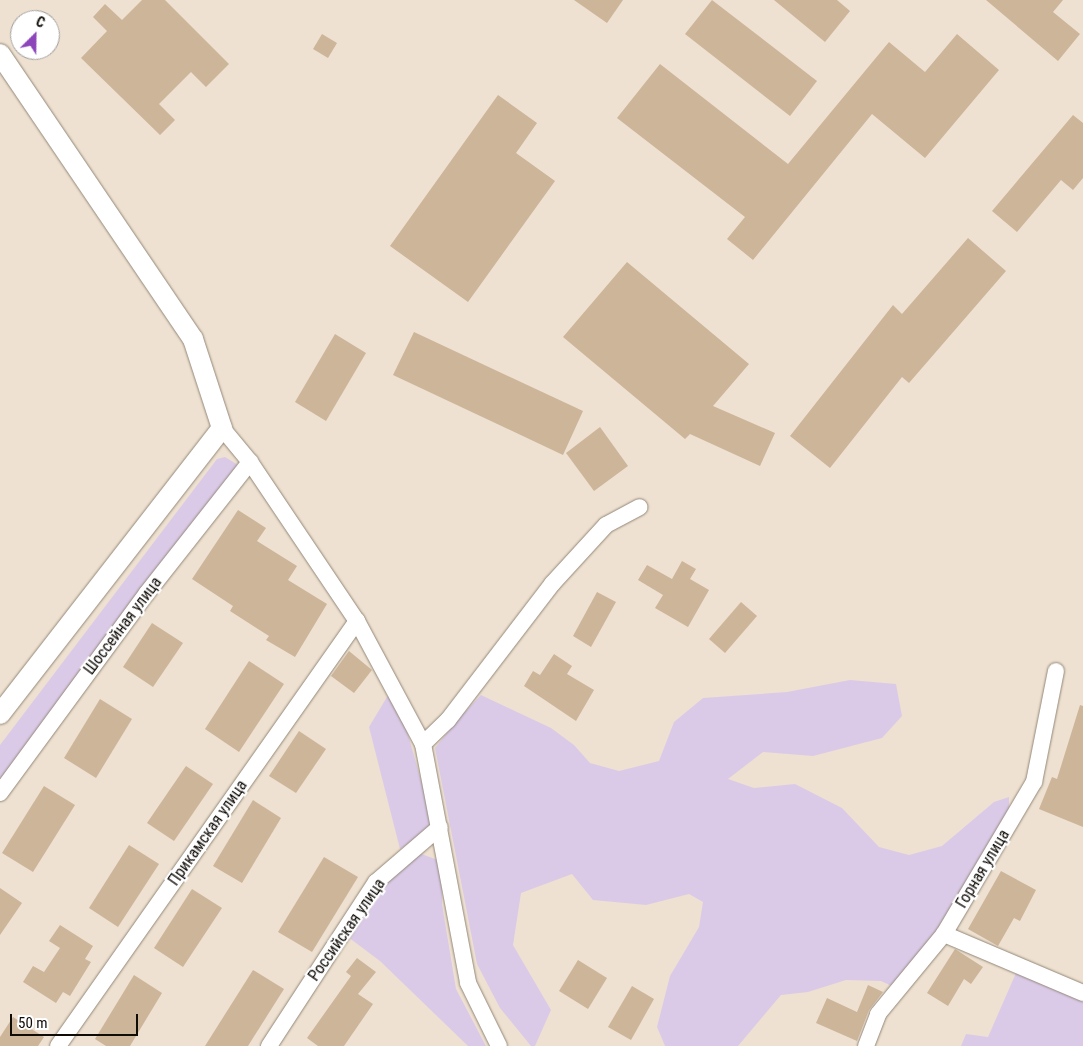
<!DOCTYPE html>
<html>
<head>
<meta charset="utf-8">
<style>
  body { margin:0 }
  #map { position:relative; width:1083px; height:1046px; overflow:hidden; background:#eee1d1; font-family:"Roboto Condensed",sans-serif }
  div>[style] { position:absolute }
  [style*='--x'] { left:calc(var(--x)*1px); top:calc(var(--y)*1px); width:calc(var(--w)*1px); rotate:calc(var(--a)*1deg) }
  .green>* { inset:0; background:#dacae8 }
  .building>* { inset:0; background:#cdb599 }
  .roads { filter:drop-shadow(0 0 1px #938778) drop-shadow(0 0 1px #938778) }
  .minor>* { height:16px; margin:-8px; padding:0 8px; transform-origin:8px; border-radius:8px; background:#fff }
  .tertiary>* { height:20px; margin:-10px; padding:0 10px; transform-origin:10px; border-radius:10px; background:#fff }
  span { translate:-50% -50%; white-space:nowrap; text-align:center; line-height:1.15; -webkit-text-stroke:4.5px #fff; paint-order:stroke }
  .street-label { font-size:16px; color:#0f0b06 }
  .north { position:absolute; left:10px; top:10px; width:50px; height:50px; box-sizing:border-box; background:#fff; border:1px solid #9f9d9b; border-radius:50%; rotate:23deg; font-size:14px; font-weight:700; line-height:20px; text-align:center; color:#0f0b06 }
  .north::after { content:''; display:block; margin:auto; width:18px; height:22px; background:#8c46ba; clip-path:polygon(50% 0,100% 100%,50% 72%,0 100%) }
  .scale { position:absolute; left:10px; top:1014px; width:128px; height:22px; box-sizing:border-box; border:2px solid #0f0b06; border-top:0; padding-left:6px; font-size:15px; line-height:18px; white-space:nowrap; color:#0f0b06; -webkit-text-stroke:4px #fff; paint-order:stroke }
</style>
</head>
<body>
<div id="map">
  <div class="green">
    <i style="clip-path:polygon(225px 457px,238px 465px,0 785px,0 745px,217px 459px)"></i>
    <i style="clip-path:polygon(850px 680px,896px 684px,902px 716px,882px 738px,813px 756px,763px 752px,728px 779px,754px 788px,795px 784px,842px 808px,879px 847px,909px 855px,942px 846px,994px 802px,1009px 797px,1009px 814px,952px 910px,896px 988px,881px 981px,846px 980px,808px 992px,781px 995px,738px 1046px,665px 1046px,657px 1027px,670px 976px,699px 927px,703px 902px,689px 894px,646px 905px,593px 900px,572px 874px,521px 893px,513px 945px,551px 1010px,535px 1046px,531px 1046px,500px 1008px,477px 964px,435px 748px,461px 716px,481px 695px,551px 728px,574px 745px,590px 763px,619px 771px,659px 761px,674px 722px,703px 698px,787px 692px)"></i>
    <i style="clip-path:polygon(390px 692px,407px 731px,432px 819px,427px 831px,400px 849px,369px 727px)"></i>
    <i style="clip-path:polygon(413px 851px,438px 860px,442px 866px,442px 904px,456px 989px,486px 1046px,468px 1046px,380px 961px,348px 937px,382px 884px)"></i>
    <i style="clip-path:polygon(1016px 973px,1083px 999px,1083px 1046px,961px 1046px,966px 1034px,988px 1037px)"></i>
  </div>
  <div class="building">
    <i style="clip-path:polygon(142px 0,165px 0,229px 64px,206px 87px,191px 72px,159px 104px,175px 120px,160px 135px,81px 58px,107px 31px,93px 17px,105px 4px,122px 20px)"></i>
    <i style="clip-path:polygon(574px 0,623px 0,607px 23px)"></i>
    <i style="clip-path:polygon(712px 0,817px 81px,790px 116px,685px 34px)"></i>
    <i style="clip-path:polygon(774px 0,837px 0,850px 11px,825px 42px)"></i>
    <i style="clip-path:polygon(986px 0,1063px 0,1053px 12px,1080px 34px,1058px 61px)"></i>
    <i style="clip-path:polygon(322px 34px,337px 43px,328px 58px,313px 49px)"></i>
    <i style="clip-path:polygon(957px 34px,999px 70px,925px 158px,872px 114px,753px 260px,727px 239px,745px 217px,617px 118px,660px 64px,788px 164px,889px 42px,925px 72px)"></i>
    <i style="clip-path:polygon(498px 95px,537px 123px,516px 153px,555px 181px,468px 302px,390px 246px)"></i>
    <i style="clip-path:polygon(1073px 115px,1083px 123px,1083px 178px,1073px 190px,1061px 180px,1017px 232px,992px 211px)"></i>
    <i style="clip-path:polygon(968px 238px,1006px 271px,909px 383px,902px 377px,830px 468px,790px 436px,893px 305px,902px 314px)"></i>
    <i style="clip-path:polygon(627px 262px,749px 364px,713px 406px,775px 433px,760px 466px,690px 434px,685px 439px,563px 337px)"></i>
    <i style="clip-path:polygon(414px 332px,583px 411px,563px 455px,393px 375px)"></i>
    <i style="clip-path:polygon(335px 334px,366px 353px,326px 421px,295px 402px)"></i>
    <i style="clip-path:polygon(600px 427px,628px 466px,594px 491px,566px 453px)"></i>
    <i style="clip-path:polygon(238px 510px,266px 528px,257px 541px,297px 566px,288px 580px,327px 604px,295px 657px,266px 640px,269px 636px,230px 611px,233px 606px,192px 579px)"></i>
    <i style="clip-path:polygon(682px 561px,696px 569px,690px 579px,709px 590px,688px 627px,655px 608px,663px 595px,638px 580px,647px 565px,672px 579px)"></i>
    <i style="clip-path:polygon(597px 592px,616px 602px,591px 647px,573px 636px)"></i>
    <i style="clip-path:polygon(741px 602px,757px 616px,725px 653px,709px 639px)"></i>
    <i style="clip-path:polygon(152px 623px,183px 643px,153px 687px,123px 667px)"></i>
    <i style="clip-path:polygon(349px 651px,372px 670px,354px 693px,331px 676px)"></i>
    <i style="clip-path:polygon(554px 654px,572px 666px,567px 674px,594px 690px,576px 721px,524px 686px,533px 671px,540px 675px)"></i>
    <i style="clip-path:polygon(249px 661px,284px 684px,239px 752px,205px 729px)"></i>
    <i style="clip-path:polygon(100px 699px,132px 719px,96px 778px,64px 758px)"></i>
    <i style="clip-path:polygon(1080px 705px,1083px 706px,1083px 827px,1039px 809px,1052px 777px,1057px 779px)"></i>
    <i style="clip-path:polygon(299px 731px,326px 749px,296px 793px,269px 776px)"></i>
    <i style="clip-path:polygon(186px 766px,213px 784px,174px 841px,147px 823px)"></i>
    <i style="clip-path:polygon(44px 786px,75px 805px,33px 872px,2px 853px)"></i>
    <i style="clip-path:polygon(253px 800px,281px 818px,242px 883px,213px 866px)"></i>
    <i style="clip-path:polygon(129px 845px,159px 864px,118px 927px,89px 908px)"></i>
    <i style="clip-path:polygon(324px 857px,358px 877px,312px 952px,278px 932px)"></i>
    <i style="clip-path:polygon(1001px 871px,1036px 890px,1020px 921px,1014px 918px,998px 946px,968px 929px)"></i>
    <i style="clip-path:polygon(0 888px,22px 903px,0 935px)"></i>
    <i style="clip-path:polygon(192px 889px,222px 908px,183px 967px,154px 948px)"></i>
    <i style="clip-path:polygon(60px 925px,93px 946px,85px 959px,91px 962px,70px 996px,63px 992px,56px 1003px,23px 982px,33px 966px,44px 972px,60px 948px,49px 941px)"></i>
    <i style="clip-path:polygon(955px 949px,983px 967px,971px 984px,964px 979px,948px 1006px,927px 993px)"></i>
    <i style="clip-path:polygon(357px 958px,376px 972px,358px 994px,373px 1004px,344px 1046px,318px 1046px,307px 1038px,351px 976px,346px 972px)"></i>
    <i style="clip-path:polygon(578px 960px,607px 978px,588px 1009px,559px 991px)"></i>
    <i style="clip-path:polygon(253px 970px,284px 989px,248px 1046px,205px 1046px)"></i>
    <i style="clip-path:polygon(134px 975px,162px 993px,130px 1046px,106px 1046px,95px 1039px)"></i>
    <i style="clip-path:polygon(868px 985px,883px 992px,869px 1010px,857px 1041px,816px 1023px,827px 998px,857px 1012px)"></i>
    <i style="clip-path:polygon(632px 986px,654px 999px,631px 1040px,608px 1027px)"></i>
    <i style="clip-path:polygon(13px 1017px,44px 1037px,38px 1046px,0 1046px,0 1037px)"></i>
  </div>
  <div class="roads">
    <div class="minor">
      <i style="--x:222;--y:428;--w:44;--a:50.5"></i>
      <i style="--x:250;--y:462;--w:192;--a:56.1"></i>
      <i style="--x:357;--y:621;--w:140;--a:61.8"></i>
      <i style="--x:423;--y:744;--w:243;--a:79.3"></i>
      <i style="--x:468;--y:983;--w:70;--a:63.8"></i>
      <i style="--x:423;--y:744;--w:35;--a:-44"></i>
      <i style="--x:448;--y:720;--w:171;--a:-52.6"></i>
      <i style="--x:552;--y:584;--w:80;--a:-47.5"></i>
      <i style="--x:606;--y:525;--w:38;--a:-28"></i>
      <i style="--x:0;--y:793;--w:248;--a:-53.7"></i>
      <i style="--x:147;--y:593;--w:167;--a:-51.8"></i>
      <i style="--x:944;--y:934;--w:151;--a:23"></i>
      <i style="--x:58;--y:1046;--w:520;--a:-54.87"></i>
      <i style="--x:269;--y:1046;--w:196;--a:-56.9"></i>
      <i style="--x:376;--y:882;--w:84;--a:-40.7"></i>
      <i style="--x:866;--y:1046;--w:34;--a:-69"></i>
      <i style="--x:878;--y:1014;--w:104;--a:-50.5"></i>
      <i style="--x:944;--y:934;--w:177;--a:-59.4"></i>
      <i style="--x:1034;--y:782;--w:113;--a:-78.8"></i>
    </div>
    <div class="tertiary">
      <i style="--x:0;--y:54;--w:344;--a:55.9"></i>
      <i style="--x:193;--y:339;--w:94;--a:72"></i>
      <i style="--x:222;--y:428;--w:362;--a:127.8"></i>
    </div>
  </div>
  <div class="street-label">
    <span style="left:123px;top:626px;rotate:-53deg">Шоссейная улица</span>
    <span style="left:208px;top:833px;rotate:-55deg">Прикамская улица</span>
    <span style="left:983px;top:869px;rotate:-59deg">Горная улица</span>
    <span style="left:347px;top:930px;rotate:-55deg">Российская улица</span>
  </div>
  <div class="north">С</div>
  <div class="scale">50 m</div>
</div>
</body>
</html>
